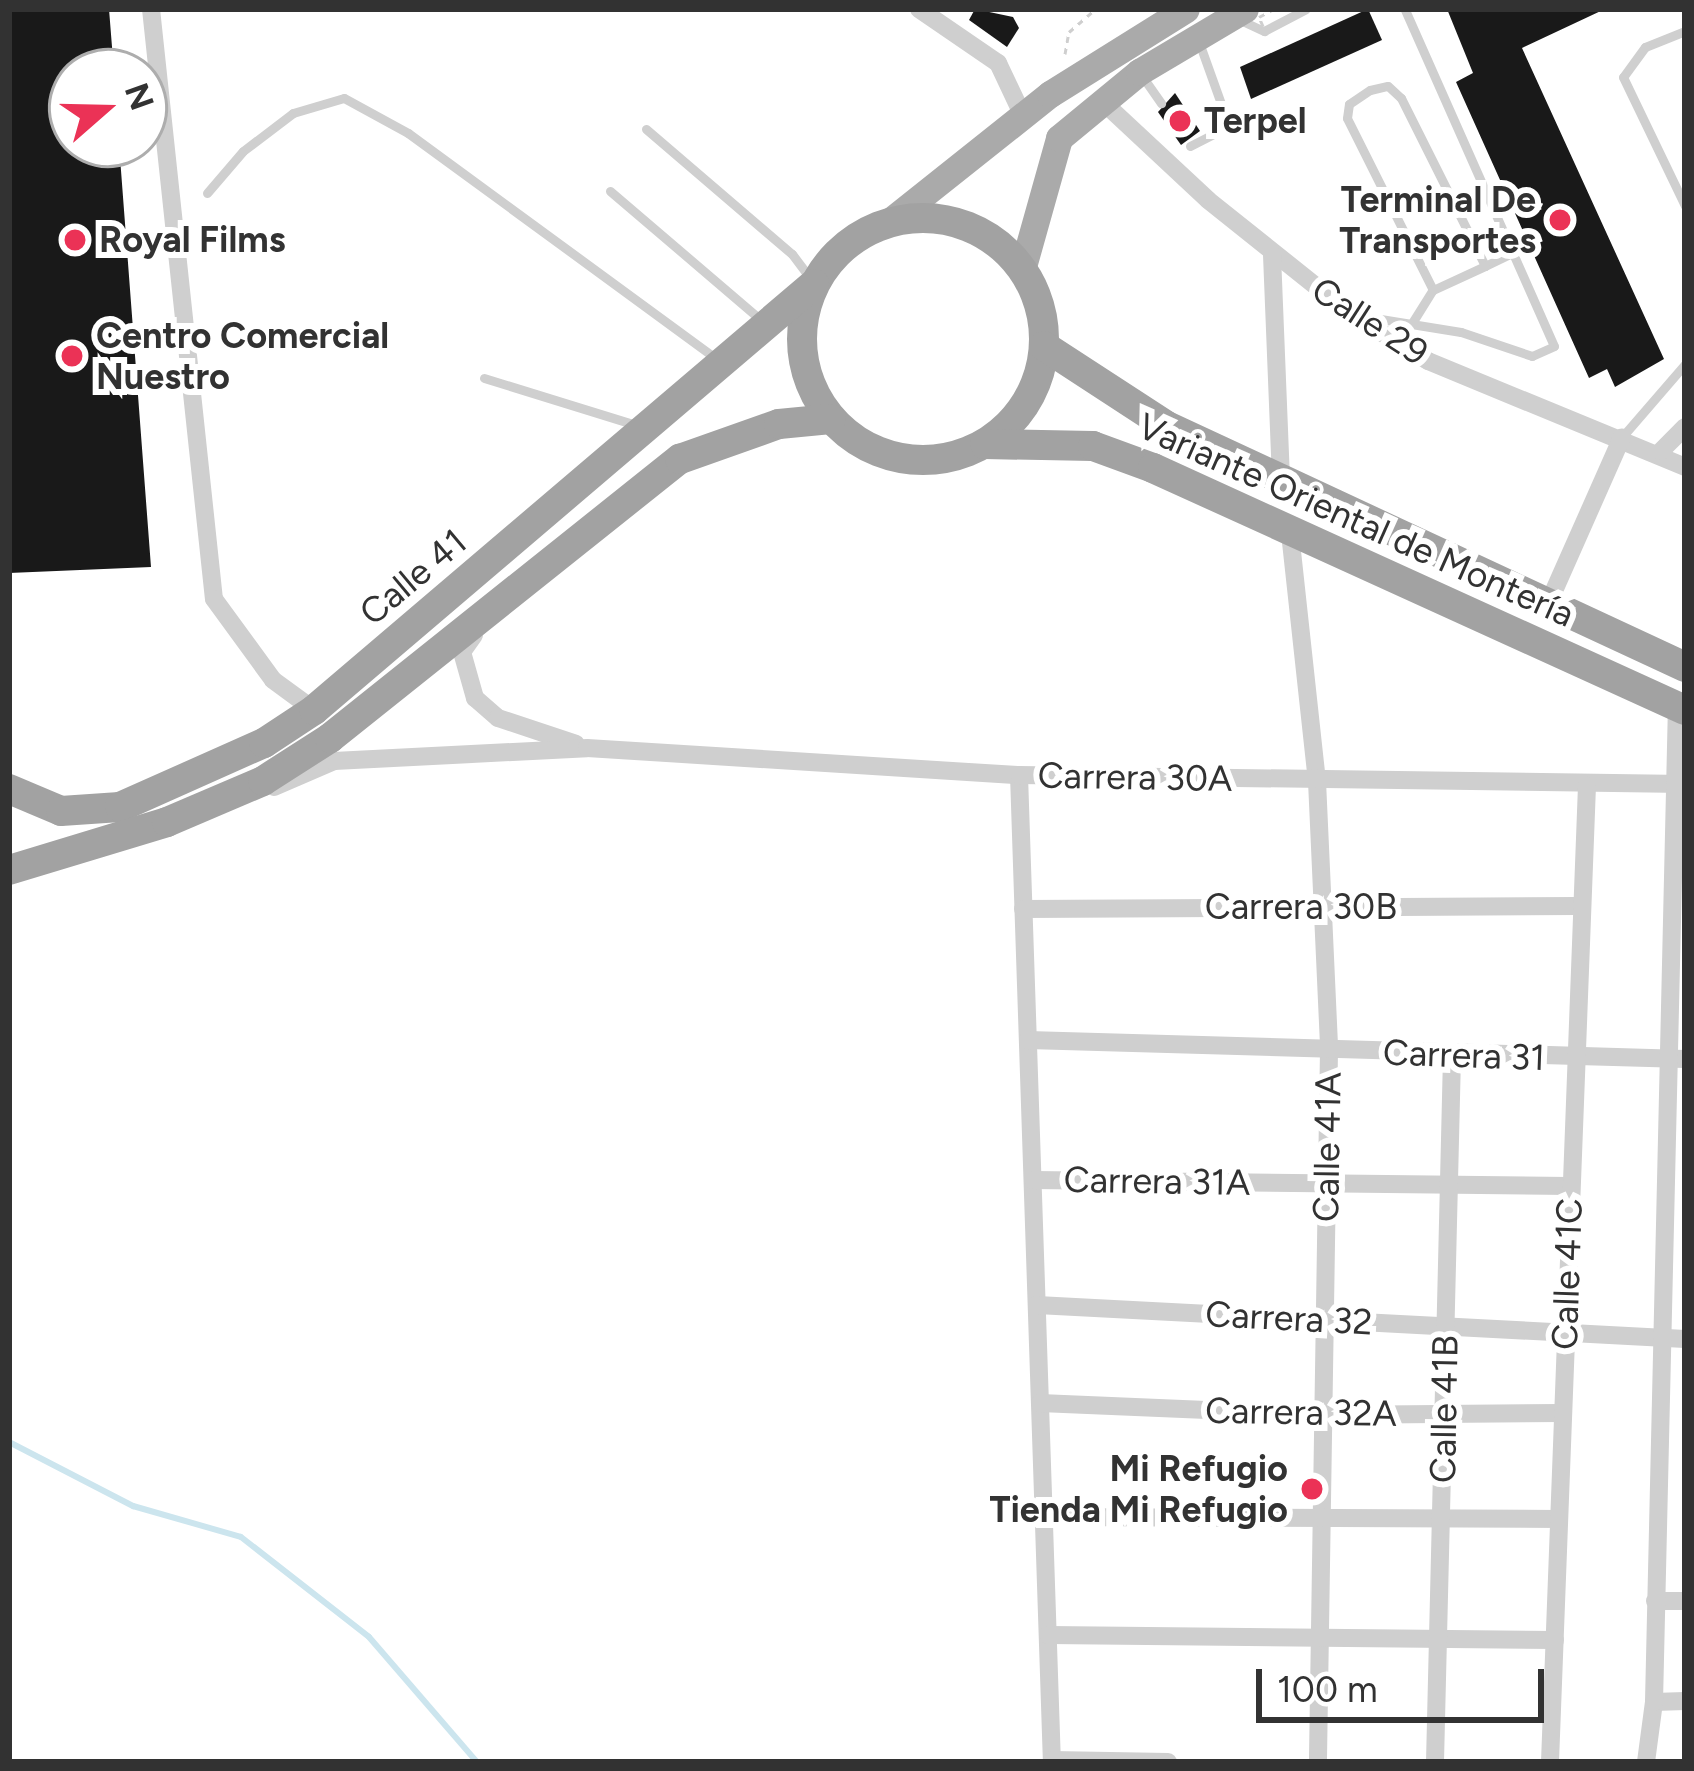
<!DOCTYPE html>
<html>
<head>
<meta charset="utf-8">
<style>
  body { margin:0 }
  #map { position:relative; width:1694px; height:1771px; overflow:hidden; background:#fff; font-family:Figtree,sans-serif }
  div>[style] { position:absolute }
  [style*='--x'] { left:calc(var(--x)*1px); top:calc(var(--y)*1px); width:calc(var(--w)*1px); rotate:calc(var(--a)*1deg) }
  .stream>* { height:6px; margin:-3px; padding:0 3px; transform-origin:3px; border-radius:3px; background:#cce5ee }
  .building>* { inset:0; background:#191919 }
  .path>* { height:3px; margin-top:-1.5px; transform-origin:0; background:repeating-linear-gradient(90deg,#cfcfcf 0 6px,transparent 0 12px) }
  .service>* { height:9px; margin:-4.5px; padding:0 4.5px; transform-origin:4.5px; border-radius:4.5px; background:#cfcfcf }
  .minor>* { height:18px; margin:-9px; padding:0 9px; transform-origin:9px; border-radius:9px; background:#cfcfcf }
  .primary>* { height:27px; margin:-13.5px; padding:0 13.5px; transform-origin:13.5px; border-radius:13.5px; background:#aaa }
  .trunk>* { height:30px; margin:-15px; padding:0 15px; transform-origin:15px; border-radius:15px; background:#a2a2a2 }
  .trunk>.ring { margin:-15px; padding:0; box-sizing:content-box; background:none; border:30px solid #a2a2a2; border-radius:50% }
  .path-bridge>* { height:3px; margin-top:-1.5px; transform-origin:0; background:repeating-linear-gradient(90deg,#cfcfcf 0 6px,transparent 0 12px) }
  .dots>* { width:33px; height:33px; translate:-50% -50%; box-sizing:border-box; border:6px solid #fff; border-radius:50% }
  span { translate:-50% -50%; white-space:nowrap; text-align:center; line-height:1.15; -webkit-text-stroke:12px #fff; paint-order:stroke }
  .poi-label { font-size:36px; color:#323232; font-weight:700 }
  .left { translate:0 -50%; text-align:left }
  .right { translate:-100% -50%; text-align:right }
  .street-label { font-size:36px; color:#323232 }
  .frame { position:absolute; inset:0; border:12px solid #323232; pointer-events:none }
  .north { position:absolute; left:48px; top:48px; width:120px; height:120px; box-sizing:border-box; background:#fff; border:3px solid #adadad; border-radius:50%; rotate:70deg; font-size:33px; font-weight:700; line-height:48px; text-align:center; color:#323232 }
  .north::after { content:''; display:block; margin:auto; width:42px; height:54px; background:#eb3256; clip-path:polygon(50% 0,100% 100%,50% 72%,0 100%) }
  .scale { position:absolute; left:1256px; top:1669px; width:288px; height:54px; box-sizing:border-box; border:6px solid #323232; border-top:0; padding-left:15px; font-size:36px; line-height:42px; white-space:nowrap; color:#323232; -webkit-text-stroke:9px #fff; paint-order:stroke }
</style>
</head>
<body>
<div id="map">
  <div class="stream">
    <i style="--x:9;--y:1442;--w:140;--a:27.3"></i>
    <i style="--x:133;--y:1506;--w:112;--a:16"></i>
    <i style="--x:241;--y:1537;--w:162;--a:38"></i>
    <i style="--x:369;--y:1637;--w:165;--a:49.2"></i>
  </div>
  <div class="building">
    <i style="clip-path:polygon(9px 9px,109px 9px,114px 72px,72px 72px,72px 144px,119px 144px,151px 567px,9px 573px)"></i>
    <i style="clip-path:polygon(975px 9px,1013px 17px,1019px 28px,1007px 47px,969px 20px)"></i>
    <i style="clip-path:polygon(1368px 9px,1382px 40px,1251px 99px,1240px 67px)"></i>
    <i style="clip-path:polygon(1447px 9px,1605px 9px,1522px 48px,1664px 359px,1615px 387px,1607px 369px,1589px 378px,1456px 82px,1473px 73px)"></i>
    <i style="clip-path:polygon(1175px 93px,1200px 131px,1181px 145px,1158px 112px)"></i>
  </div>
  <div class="path">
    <i style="--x:1065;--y:54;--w:22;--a:-80"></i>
    <i style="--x:1069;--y:32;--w:35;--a:-41"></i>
  </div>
  <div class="service">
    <i style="--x:1238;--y:19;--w:29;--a:25"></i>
    <i style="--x:1264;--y:31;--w:47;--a:-27.6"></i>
    <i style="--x:1685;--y:31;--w:43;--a:158.2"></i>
    <i style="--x:1645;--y:47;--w:37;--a:126"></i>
    <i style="--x:1623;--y:77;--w:143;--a:64.3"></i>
    <i style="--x:1140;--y:73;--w:37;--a:55"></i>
    <i style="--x:646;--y:129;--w:192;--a:40.6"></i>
    <i style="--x:792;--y:254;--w:30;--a:53"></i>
    <i style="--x:1190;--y:146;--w:44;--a:-27.1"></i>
    <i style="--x:1229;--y:126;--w:89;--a:-109.7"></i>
    <i style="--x:610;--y:191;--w:199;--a:40.5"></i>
    <i style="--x:207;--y:193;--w:55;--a:-49.4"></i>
    <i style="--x:243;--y:151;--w:63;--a:-37.2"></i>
    <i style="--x:293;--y:113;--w:53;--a:-16.4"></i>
    <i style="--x:344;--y:98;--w:73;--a:28.7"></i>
    <i style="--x:408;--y:133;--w:381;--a:36.2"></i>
    <i style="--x:1433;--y:290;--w:192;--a:-116.6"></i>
    <i style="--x:1347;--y:118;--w:14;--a:-82"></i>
    <i style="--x:1349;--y:104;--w:25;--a:-34"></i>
    <i style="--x:1370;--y:90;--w:18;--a:-13"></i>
    <i style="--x:1388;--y:86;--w:18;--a:43"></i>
    <i style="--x:1401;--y:98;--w:188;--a:63.4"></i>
    <i style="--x:1485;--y:266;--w:30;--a:-26"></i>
    <i style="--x:1362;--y:316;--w:100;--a:9.2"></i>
    <i style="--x:1461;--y:332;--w:75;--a:18.7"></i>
    <i style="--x:1532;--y:356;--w:24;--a:-24"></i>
    <i style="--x:1554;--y:346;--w:368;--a:-113.9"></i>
    <i style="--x:1412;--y:323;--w:39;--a:-58"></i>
    <i style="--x:1433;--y:290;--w:57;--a:-24.8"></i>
    <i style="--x:484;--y:378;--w:162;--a:17.2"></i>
    <i style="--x:1622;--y:437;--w:96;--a:-49.2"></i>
  </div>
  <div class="minor">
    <i style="--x:151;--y:9;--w:593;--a:83.91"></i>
    <i style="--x:214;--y:599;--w:100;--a:53.9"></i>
    <i style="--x:273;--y:680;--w:51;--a:36.2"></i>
    <i style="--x:919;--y:9;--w:96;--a:34.4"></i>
    <i style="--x:998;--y:63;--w:59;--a:64.7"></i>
    <i style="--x:1102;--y:101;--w:145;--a:43"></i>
    <i style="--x:1208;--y:200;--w:183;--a:38.6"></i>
    <i style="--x:1351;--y:314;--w:90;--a:31.4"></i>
    <i style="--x:1428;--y:361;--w:278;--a:22.4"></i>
    <i style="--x:1272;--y:255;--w:223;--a:87.7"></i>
    <i style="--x:1661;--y:451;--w:34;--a:-45"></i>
    <i style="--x:1290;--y:533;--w:249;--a:83.8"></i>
    <i style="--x:1317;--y:781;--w:269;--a:87.4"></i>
    <i style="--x:1329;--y:1050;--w:712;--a:90.89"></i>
    <i style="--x:1549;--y:602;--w:180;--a:-66.1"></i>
    <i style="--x:474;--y:635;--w:21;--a:125"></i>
    <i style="--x:462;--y:652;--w:48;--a:74.2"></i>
    <i style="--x:475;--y:698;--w:30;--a:41"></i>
    <i style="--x:498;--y:718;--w:82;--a:18.4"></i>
    <i style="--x:1019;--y:775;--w:988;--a:88.09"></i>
    <i style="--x:274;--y:787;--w:65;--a:-23.4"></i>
    <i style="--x:334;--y:761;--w:253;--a:-2.9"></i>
    <i style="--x:587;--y:748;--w:433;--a:3.6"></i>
    <i style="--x:1019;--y:775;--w:666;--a:0.77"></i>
    <i style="--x:1023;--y:909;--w:555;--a:-0.31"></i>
    <i style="--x:1028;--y:1040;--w:657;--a:1.66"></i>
    <i style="--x:1033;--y:1180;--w:536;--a:0.64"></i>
    <i style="--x:1037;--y:1305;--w:649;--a:3"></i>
    <i style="--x:1040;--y:1403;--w:282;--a:2.4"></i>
    <i style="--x:1322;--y:1415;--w:240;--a:-0.5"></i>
    <i style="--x:1044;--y:1517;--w:515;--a:0.22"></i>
    <i style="--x:1655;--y:1601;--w:30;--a:0"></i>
    <i style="--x:1048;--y:1635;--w:507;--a:0.57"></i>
    <i style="--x:1654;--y:1702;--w:31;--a:-2"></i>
    <i style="--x:1052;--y:1760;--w:116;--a:1"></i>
    <i style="--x:1435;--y:1762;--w:707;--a:-88.62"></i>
    <i style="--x:1550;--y:1762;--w:977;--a:-87.83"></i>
    <i style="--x:1646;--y:1762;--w:61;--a:-82.4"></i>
    <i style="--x:1654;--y:1702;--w:996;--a:-88.68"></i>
  </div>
  <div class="primary">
    <i style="--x:889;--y:222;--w:206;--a:-38.5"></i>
    <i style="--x:1050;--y:94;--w:160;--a:-32"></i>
    <i style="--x:1022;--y:270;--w:137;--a:-74.3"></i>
    <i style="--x:1059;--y:138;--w:104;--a:-39.5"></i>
    <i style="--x:1139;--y:72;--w:123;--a:-30.7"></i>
  </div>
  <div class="trunk">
    <i class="ring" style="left:802px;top:218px;width:212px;height:212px"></i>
    <i style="--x:1044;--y:346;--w:145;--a:33.1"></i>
    <i style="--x:1165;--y:425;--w:574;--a:24.96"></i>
    <i style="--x:985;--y:444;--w:108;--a:1.1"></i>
    <i style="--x:1093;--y:446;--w:64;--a:20.1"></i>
    <i style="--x:1153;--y:468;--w:584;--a:24.46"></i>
    <i style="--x:9;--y:789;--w:56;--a:22.9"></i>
    <i style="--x:61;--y:811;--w:59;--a:-3.9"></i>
    <i style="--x:120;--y:807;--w:158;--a:-24"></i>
    <i style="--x:264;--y:743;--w:60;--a:-33.4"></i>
    <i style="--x:314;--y:710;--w:657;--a:-40.43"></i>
    <i style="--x:9;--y:870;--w:165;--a:-16.9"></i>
    <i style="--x:167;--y:822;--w:104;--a:-23.1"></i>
    <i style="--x:263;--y:781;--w:80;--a:-32.7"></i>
    <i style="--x:330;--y:738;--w:448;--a:-38.6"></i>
    <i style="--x:680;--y:459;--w:105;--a:-19.5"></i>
    <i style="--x:779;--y:424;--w:52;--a:-5.5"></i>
  </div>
  <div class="path-bridge">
    <i style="--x:1263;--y:26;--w:10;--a:-114"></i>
    <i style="--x:1259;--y:17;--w:17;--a:-28"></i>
  </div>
  <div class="dots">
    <i style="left:1180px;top:121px;background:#eb3256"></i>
    <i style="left:1560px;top:220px;background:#eb3256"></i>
    <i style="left:75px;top:240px;background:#eb3256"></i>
    <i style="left:72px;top:356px;background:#eb3256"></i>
    <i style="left:1312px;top:1489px;background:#eb3256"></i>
  </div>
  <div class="poi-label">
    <span class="left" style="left:1204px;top:121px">Terpel</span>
    <span class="right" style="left:1536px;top:220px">Terminal De<br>Transportes</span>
    <span class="left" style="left:99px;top:240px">Royal Films</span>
    <span class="left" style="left:96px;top:356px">Centro Comercial<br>Nuestro</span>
    <span class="right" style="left:1288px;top:1489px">Mi Refugio<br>Tienda Mi Refugio</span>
  </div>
  <div class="street-label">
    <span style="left:1370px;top:321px;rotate:33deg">Calle 29</span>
    <span style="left:1356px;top:520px;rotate:24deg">Variante Oriental de Montería</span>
    <span style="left:413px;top:577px;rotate:-40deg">Calle 41</span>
    <span style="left:1135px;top:777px;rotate:1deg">Carrera 30A</span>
    <span style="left:1301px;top:907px">Carrera 30B</span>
    <span style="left:1464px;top:1055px;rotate:2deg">Carrera 31</span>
    <span style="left:1327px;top:1147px;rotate:-89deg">Calle 41A</span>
    <span style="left:1157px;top:1181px;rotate:1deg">Carrera 31A</span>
    <span style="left:1567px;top:1274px;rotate:-88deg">Calle 41C</span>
    <span style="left:1289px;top:1318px;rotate:3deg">Carrera 32</span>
    <span style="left:1444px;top:1409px;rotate:-89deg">Calle 41B</span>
    <span style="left:1301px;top:1412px;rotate:1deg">Carrera 32A</span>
  </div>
  <div class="frame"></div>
  <div class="north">N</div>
  <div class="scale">100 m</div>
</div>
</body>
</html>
